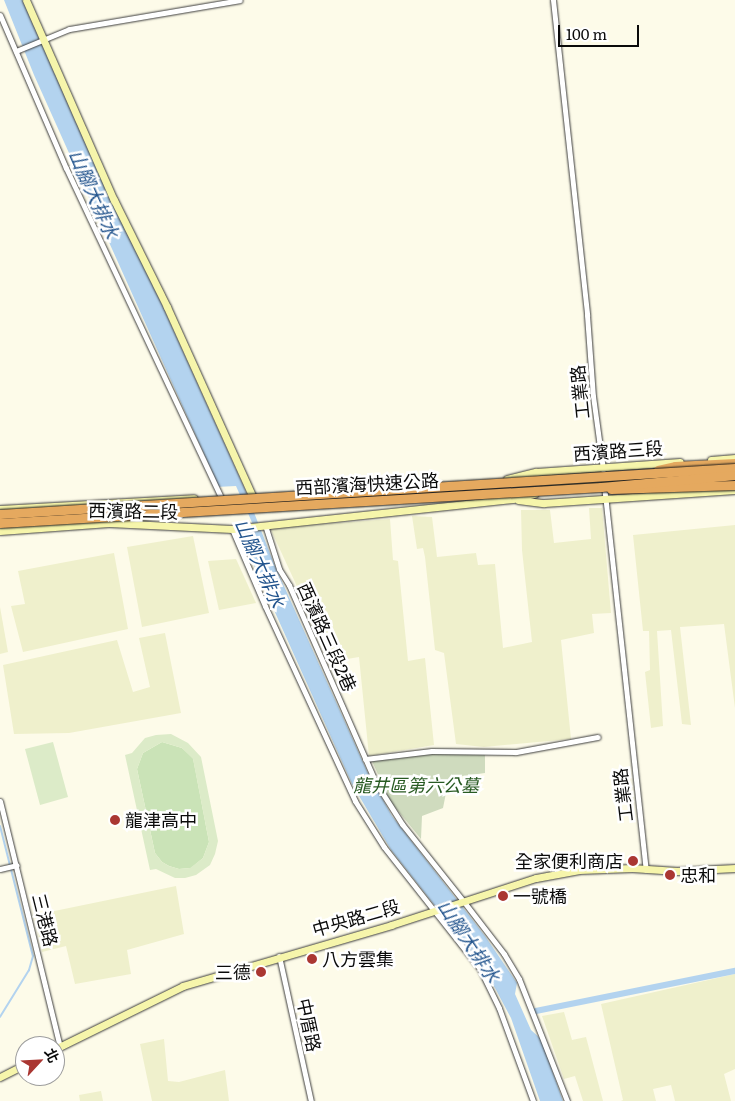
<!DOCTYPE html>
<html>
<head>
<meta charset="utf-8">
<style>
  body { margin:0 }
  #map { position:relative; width:735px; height:1101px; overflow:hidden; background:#fdfbe9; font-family:Literata,"Noto Sans TC",serif }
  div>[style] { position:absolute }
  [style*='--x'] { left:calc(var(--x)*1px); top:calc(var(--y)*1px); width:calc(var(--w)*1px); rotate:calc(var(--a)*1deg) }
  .farmland>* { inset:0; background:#eff0cc }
  .green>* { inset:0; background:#cae3b7 }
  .cemetery>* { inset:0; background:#cfdbbe }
  .pitch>* { inset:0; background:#dcebc8 }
  .water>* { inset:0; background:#b3d3ef }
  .pier>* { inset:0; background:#fdfbe9 }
  .stream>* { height:2px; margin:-1px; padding:0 1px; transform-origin:1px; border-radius:1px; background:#b3d3ef }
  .canal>* { height:5.5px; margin:-2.75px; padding:0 2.75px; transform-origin:2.75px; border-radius:2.75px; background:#b3d3ef }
  .roads { filter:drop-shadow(0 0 1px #3d3d3d) drop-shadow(0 0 1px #3d3d3d) }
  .street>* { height:5px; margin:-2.5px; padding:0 2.5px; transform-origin:2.5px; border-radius:2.5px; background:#fff }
  .secondary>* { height:7px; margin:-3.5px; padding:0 3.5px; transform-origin:3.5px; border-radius:3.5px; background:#f6f5ab }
  .highway>* { height:9px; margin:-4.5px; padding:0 4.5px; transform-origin:4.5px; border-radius:4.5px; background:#e5a95f }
  .bridges { filter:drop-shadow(0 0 1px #1b1b1b) drop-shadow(0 0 1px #1b1b1b) }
  .highway-bridge>* { height:9px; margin:-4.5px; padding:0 4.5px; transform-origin:4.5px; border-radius:4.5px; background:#e5a95f }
  .dots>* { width:14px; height:14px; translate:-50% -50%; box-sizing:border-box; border:2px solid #fff; border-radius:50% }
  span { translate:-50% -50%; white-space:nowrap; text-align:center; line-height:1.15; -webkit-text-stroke:5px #fff; paint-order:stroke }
  .street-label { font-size:18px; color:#0a0a0a }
  .park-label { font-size:18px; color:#285a22; font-style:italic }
  .poi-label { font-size:18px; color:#0a0a0a }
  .left { translate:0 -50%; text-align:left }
  .right { translate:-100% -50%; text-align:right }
  .water-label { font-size:19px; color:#22548d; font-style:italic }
  .north { position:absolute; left:15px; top:1036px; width:50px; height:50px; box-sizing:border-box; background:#fff; border:1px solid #9d9d9d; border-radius:50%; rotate:65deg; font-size:14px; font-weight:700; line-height:20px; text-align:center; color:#0a0a0a }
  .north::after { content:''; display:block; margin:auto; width:18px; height:22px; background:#aa3732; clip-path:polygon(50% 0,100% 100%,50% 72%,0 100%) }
  .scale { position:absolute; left:558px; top:25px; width:81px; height:22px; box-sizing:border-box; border:2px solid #0a0a0a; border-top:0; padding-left:6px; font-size:15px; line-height:18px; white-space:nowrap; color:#0a0a0a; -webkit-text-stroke:4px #fff; paint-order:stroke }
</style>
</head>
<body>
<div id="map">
  <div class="farmland">
    <i style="clip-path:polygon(589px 508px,602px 508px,611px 613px,592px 614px,594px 633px,561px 640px,571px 739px,484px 747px,456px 744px,444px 653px,435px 650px,425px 557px,423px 548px,417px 549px,412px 516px,432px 517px,437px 557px,476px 553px,478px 565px,495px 564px,503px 648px,532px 642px,522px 550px,521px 510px,550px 510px,554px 543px,591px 539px)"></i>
    <i style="clip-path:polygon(390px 519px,393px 560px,398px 561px,408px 661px,425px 658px,434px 745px,369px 756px,359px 657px,329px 662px,295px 582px,270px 528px)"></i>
    <i style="clip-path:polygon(735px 525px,735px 708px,724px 624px,680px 627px,691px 725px,682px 724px,671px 630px,657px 631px,663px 726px,651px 728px,645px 672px,650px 670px,649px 631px,643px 631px,633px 535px)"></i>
    <i style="clip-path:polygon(193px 536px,209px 613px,142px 627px,127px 547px)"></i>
    <i style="clip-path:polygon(114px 553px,128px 629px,23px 652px,11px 606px,25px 604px,18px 571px)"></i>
    <i style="clip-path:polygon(236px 559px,256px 603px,219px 610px,208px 561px)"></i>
    <i style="clip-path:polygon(0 607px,8px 652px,0 654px)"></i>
    <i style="clip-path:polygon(165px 633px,181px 713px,69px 733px,14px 734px,3px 665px,117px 640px,133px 692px,150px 687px,139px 638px)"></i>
    <i style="clip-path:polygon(176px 886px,184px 934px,127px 950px,131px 974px,75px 984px,66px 946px,42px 952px,35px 915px)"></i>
    <i style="clip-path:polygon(735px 974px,735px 1069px,724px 1074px,731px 1101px,675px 1101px,671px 1085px,653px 1089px,656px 1101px,621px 1101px,623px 1100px,601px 1004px)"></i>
    <i style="clip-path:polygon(564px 1012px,572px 1040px,586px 1037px,603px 1101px,583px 1101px,575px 1076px,564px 1079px,542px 1016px)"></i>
    <i style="clip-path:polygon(164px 1039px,168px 1081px,179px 1082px,225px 1070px,229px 1101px,152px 1101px,140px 1044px)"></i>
    <i style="clip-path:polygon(101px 1091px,103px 1101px,80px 1101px,79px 1095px)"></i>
  </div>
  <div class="green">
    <i style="clip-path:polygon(162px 742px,182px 748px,193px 758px,209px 842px,203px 858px,191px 868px,179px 869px,169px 866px,162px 862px,155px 853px,137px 769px,143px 753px)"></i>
  </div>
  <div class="cemetery">
    <i style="clip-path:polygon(447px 749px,485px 752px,485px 773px,449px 778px,443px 808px,422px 816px,421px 839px,390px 801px,372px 761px,388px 757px)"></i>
  </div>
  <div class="pitch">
    <i style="clip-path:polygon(evenodd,171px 734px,188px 743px,201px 757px,218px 841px,215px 854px,210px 865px,196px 875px,185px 878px,175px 878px,156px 869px,150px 870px,125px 755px,132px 753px,145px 738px,156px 735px,171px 734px,162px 742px,182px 748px,193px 759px,209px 842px,203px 858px,190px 868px,179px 869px,169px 866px,162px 862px,155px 853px,137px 769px,143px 753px,162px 742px)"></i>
    <i style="clip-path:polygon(53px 742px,68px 797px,40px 805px,25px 749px)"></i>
  </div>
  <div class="water">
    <i style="clip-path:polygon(4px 0,25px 0,244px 487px,275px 566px,367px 771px,392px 816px,485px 936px,517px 983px,515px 994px,531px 1030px,541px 1039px,563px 1101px,540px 1101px,511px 1018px,495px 988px,457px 934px,391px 850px,352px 784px,34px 75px)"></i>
  </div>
  <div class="pier">
    <i style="clip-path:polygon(236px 486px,254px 527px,235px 528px,216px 487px)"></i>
  </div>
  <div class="stream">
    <i style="--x:0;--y:826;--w:134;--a:75.8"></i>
    <i style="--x:33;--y:956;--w:15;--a:106"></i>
    <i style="--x:29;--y:970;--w:55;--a:121.7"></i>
  </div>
  <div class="canal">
    <i style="--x:536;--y:1011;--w:203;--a:-11.4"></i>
  </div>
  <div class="roads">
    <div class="street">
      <i style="--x:553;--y:0;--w:317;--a:83.8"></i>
      <i style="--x:587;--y:315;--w:81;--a:85.8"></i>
      <i style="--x:593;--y:396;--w:74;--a:82.2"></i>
      <i style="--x:0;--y:15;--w:167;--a:66.7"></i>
      <i style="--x:66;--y:168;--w:362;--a:64.8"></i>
      <i style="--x:16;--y:51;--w:57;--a:-22.5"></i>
      <i style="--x:69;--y:29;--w:173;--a:-9.6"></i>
      <i style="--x:604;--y:485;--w:387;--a:83.8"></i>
      <i style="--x:265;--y:525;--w:46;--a:72.3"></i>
      <i style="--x:279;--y:569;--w:19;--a:58"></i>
      <i style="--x:289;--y:585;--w:216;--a:66.3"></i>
      <i style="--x:376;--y:783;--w:49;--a:57.6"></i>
      <i style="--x:402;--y:824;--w:100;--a:51.5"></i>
      <i style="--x:464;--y:902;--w:66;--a:52.4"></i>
      <i style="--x:504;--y:954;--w:29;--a:59"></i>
      <i style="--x:519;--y:979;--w:131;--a:68.5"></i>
      <i style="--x:232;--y:529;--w:84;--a:66.8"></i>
      <i style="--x:265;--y:606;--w:215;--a:65.2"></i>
      <i style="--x:355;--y:801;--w:54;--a:57.8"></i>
      <i style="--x:384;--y:847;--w:155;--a:51.8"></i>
      <i style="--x:480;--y:969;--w:43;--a:64"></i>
      <i style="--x:499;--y:1008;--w:99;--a:69.9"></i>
      <i style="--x:365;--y:759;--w:67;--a:-6.8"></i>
      <i style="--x:432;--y:751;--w:84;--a:0.7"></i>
      <i style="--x:516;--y:752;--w:83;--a:-10.4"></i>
      <i style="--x:0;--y:801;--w:253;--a:76.3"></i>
      <i style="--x:0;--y:869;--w:17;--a:-13"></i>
      <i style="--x:279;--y:956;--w:148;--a:77.6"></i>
    </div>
    <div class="secondary">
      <i style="--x:26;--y:0;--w:219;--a:66.3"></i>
      <i style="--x:114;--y:200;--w:119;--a:63.6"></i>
      <i style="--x:167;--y:307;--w:206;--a:65.7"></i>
      <i style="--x:711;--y:460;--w:24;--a:-5"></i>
      <i style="--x:507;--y:479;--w:30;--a:-14"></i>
      <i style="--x:536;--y:472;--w:144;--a:-4"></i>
      <i style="--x:544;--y:483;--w:28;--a:4"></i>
      <i style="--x:572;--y:485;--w:94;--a:-4.9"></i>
      <i style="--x:518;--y:500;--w:26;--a:7"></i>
      <i style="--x:544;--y:503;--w:191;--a:-3.9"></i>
      <i style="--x:0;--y:509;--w:194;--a:-3.2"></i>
      <i style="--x:0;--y:531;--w:109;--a:-4.2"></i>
      <i style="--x:109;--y:523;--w:123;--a:2.8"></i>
      <i style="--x:232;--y:529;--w:282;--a:-6.1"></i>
      <i style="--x:512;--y:499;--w:23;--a:-13"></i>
      <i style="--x:55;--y:1049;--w:143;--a:-26.2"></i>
      <i style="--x:183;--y:986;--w:217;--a:-16.3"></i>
      <i style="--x:391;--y:925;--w:152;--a:-18"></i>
      <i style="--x:536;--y:878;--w:44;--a:-10.5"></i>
      <i style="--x:579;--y:870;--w:53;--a:-2.2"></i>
      <i style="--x:632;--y:868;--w:45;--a:3.8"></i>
      <i style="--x:677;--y:871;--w:58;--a:-3"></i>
      <i style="--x:0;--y:1077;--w:28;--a:-27"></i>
    </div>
    <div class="highway">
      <i style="--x:658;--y:470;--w:17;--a:-13"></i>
      <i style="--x:675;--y:466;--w:60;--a:-2.9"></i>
    </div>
  </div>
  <div class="bridges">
    <div class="highway-bridge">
      <i style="--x:611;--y:489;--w:124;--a:-1.8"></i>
      <i style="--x:0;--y:514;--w:736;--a:-3.58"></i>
      <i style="--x:0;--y:523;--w:602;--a:-3.43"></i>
      <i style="--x:601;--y:487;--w:135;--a:-5.1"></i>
    </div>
  </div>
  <div class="dots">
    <i style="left:115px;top:820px;background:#aa3732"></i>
    <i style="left:633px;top:861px;background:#aa3732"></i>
    <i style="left:670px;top:875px;background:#aa3732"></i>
    <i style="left:503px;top:896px;background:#aa3732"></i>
    <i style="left:312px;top:959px;background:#aa3732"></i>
    <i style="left:261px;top:972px;background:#aa3732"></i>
  </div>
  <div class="street-label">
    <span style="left:580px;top:392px;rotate:-96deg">工業路</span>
    <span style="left:618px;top:451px;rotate:-4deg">西濱路三段</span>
    <span style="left:367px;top:484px;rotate:-3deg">西部濱海快速公路</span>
    <span style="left:133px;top:511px;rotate:1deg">西濱路二段</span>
    <span style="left:327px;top:637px;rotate:66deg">西濱路三段2巷</span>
    <span style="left:623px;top:795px;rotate:-97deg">工業路</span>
    <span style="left:356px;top:918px;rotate:-16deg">中央路二段</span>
    <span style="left:45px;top:920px;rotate:76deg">三港路</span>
    <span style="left:309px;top:1025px;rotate:78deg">中厝路</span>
  </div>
  <div class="park-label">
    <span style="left:416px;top:785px">龍井區第六公墓</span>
  </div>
  <div class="poi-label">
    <span class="left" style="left:125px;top:820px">龍津高中</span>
    <span class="right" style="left:623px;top:861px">全家便利商店</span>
    <span class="left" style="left:680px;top:875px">忠和</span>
    <span class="left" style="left:513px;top:896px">一號橋</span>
    <span class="left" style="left:322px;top:959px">八方雲集</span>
    <span class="right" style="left:251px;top:972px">三德</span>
  </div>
  <div class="water-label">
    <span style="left:94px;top:194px;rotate:66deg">山腳大排水</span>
    <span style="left:260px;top:563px;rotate:66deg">山腳大排水</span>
    <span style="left:469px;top:941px;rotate:56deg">山腳大排水</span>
  </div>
  <div class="north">北</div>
  <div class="scale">100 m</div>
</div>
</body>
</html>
